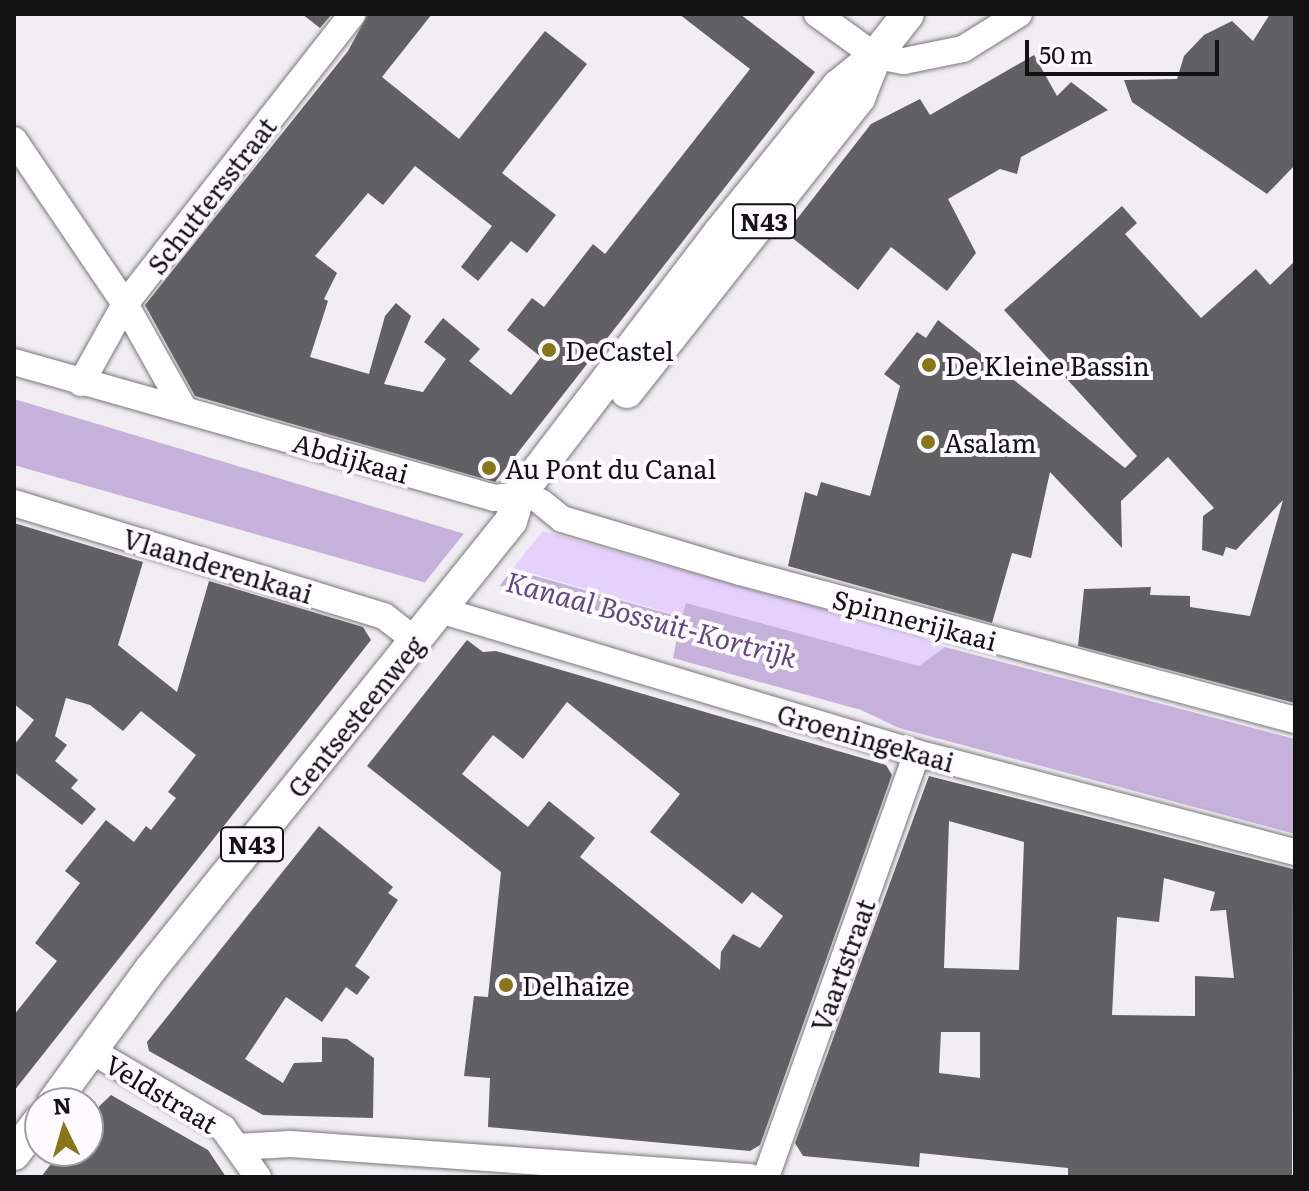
<!DOCTYPE html>
<html>
<head>
<meta charset="utf-8">
<style>
  body { margin:0 }
  #map { position:relative; width:1309px; height:1191px; overflow:hidden; background:#f0eef2; font-family:Literata,serif }
  div>[style] { position:absolute }
  [style*='--x'] { left:calc(var(--x)*1px); top:calc(var(--y)*1px); width:calc(var(--w)*1px); rotate:calc(var(--a)*1deg) }
  .green>* { inset:0; background:#e5d1fb }
  .water>* { inset:0; background:#c5b1da }
  .pier>* { inset:0; background:#f0eef2 }
  .building>* { inset:0; background:#616063 }
  .roads { filter:drop-shadow(0 0 2px #79787b) drop-shadow(0 0 2px #79787b) }
  .minor>* { height:26px; margin:-13px; padding:0 13px; transform-origin:13px; border-radius:13px; background:#fff }
  .major>* { height:32px; margin:-16px; padding:0 16px; transform-origin:16px; border-radius:16px; background:#fff }
  .dots>* { width:22px; height:22px; translate:-50% -50%; box-sizing:border-box; border:4px solid #fdfbff; border-radius:50% }
  span { translate:-50% -50%; white-space:nowrap; text-align:center; line-height:1.15; -webkit-text-stroke:8px #fdfbff; paint-order:stroke }
  .shield-label span { padding:2px 6px; background:#fdfbff; border:2px solid; border-radius:6px; -webkit-text-stroke-width:0 }
  .shield-label { font-size:24px; color:#131213; font-weight:700 }
  .street-label { font-size:26px; color:#131213 }
  .poi-label { font-size:26px; color:#131213 }
  .left { translate:0 -50%; text-align:left }
  .water-label { font-size:28px; color:#63487e; font-style:italic }
  .frame { position:absolute; inset:0; border:16px solid #131213; pointer-events:none }
  .north { position:absolute; left:24px; top:1087px; width:80px; height:80px; box-sizing:border-box; background:#fdfbff; border:2px solid #9f9ea1; border-radius:50%; rotate:355deg; font-size:22px; font-weight:700; line-height:32px; text-align:center; color:#131213 }
  .north::after { content:''; display:block; margin:auto; width:28px; height:36px; background:#897619; clip-path:polygon(50% 0,100% 100%,50% 72%,0 100%) }
  .scale { position:absolute; left:1025px; top:40px; width:194px; height:36px; box-sizing:border-box; border:4px solid #131213; border-top:0; padding-left:10px; font-size:24px; line-height:28px; white-space:nowrap; color:#131213; -webkit-text-stroke:6px #fdfbff; paint-order:stroke }
</style>
</head>
<body>
<div id="map">
  <div class="green">
    <i style="clip-path:polygon(543px 531px,915px 635px,945px 647px,919px 666px,687px 604px,683px 617px,513px 568px)"></i>
  </div>
  <div class="water">
    <i style="clip-path:polygon(14px 399px,475px 537px,500px 566px,662px 612px,682px 617px,686px 603px,919px 666px,945px 647px,1295px 739px,1295px 834px,899px 728px,861px 710px,673px 658px,677px 638px,450px 571px,437px 586px,14px 465px)"></i>
  </div>
  <div class="pier">
    <i style="clip-path:polygon(466px 531px,479px 537px,469px 552px,515px 566px,497px 589px,451px 575px,436px 590px,422px 586px)"></i>
  </div>
  <div class="building">
    <i style="clip-path:polygon(302px 14px,332px 14px,320px 28px)"></i>
    <i style="clip-path:polygon(368px 14px,432px 14px,382px 77px,459px 139px,545px 31px,587px 64px,502px 173px,556px 215px,527px 253px,511px 241px,478px 281px,461px 267px,492px 226px,415px 166px,383px 205px,368px 193px,315px 256px,337px 273px,324px 299px,328px 301px,310px 357px,369px 374px,385px 316px,396px 303px,411px 316px,384px 384px,423px 392px,446px 359px,424px 342px,443px 318px,480px 349px,469px 361px,511px 395px,541px 357px,507px 330px,532px 298px,544px 307px,593px 244px,605px 254px,750px 69px,679px 14px,740px 14px,815px 72px,495px 482px,195px 396px,145px 305px,348px 51px)"></i>
    <i style="clip-path:polygon(1270px 14px,1295px 14px,1295px 165px,1267px 194px,1132px 102px,1124px 80px,1177px 79px,1184px 56px,1204px 35px,1232px 21px,1253px 41px)"></i>
    <i style="clip-path:polygon(1034px 55px,1057px 96px,1071px 82px,1108px 110px,1021px 157px,1017px 174px,1000px 169px,948px 199px,976px 253px,947px 291px,891px 247px,858px 290px,786px 233px,871px 124px,920px 99px,930px 115px)"></i>
    <i style="clip-path:polygon(1122px 206px,1137px 223px,1125px 234px,1201px 318px,1256px 269px,1270px 285px,1295px 261px,1295px 703px,1078px 646px,1084px 589px,1151px 587px,1150px 595px,1190px 596px,1190px 607px,1250px 616px,1283px 500px,1236px 550px,1226px 547px,1223px 556px,1202px 550px,1203px 516px,1214px 508px,1168px 457px,1121px 501px,1122px 548px,1050px 472px,1031px 558px,1012px 553px,992px 623px,788px 566px,805px 492px,817px 496px,821px 482px,870px 496px,900px 386px,884px 374px,917px 332px,926px 338px,938px 320px,1125px 468px,1137px 456px,1004px 310px)"></i>
    <i style="clip-path:polygon(14px 523px,143px 562px,118px 645px,177px 692px,209px 581px,363px 627px,371px 640px,14px 1091px,14px 1015px,57px 961px,35px 943px,80px 883px,65px 871px,106px 820px,134px 842px,146px 826px,151px 830px,176px 798px,168px 792px,196px 755px,141px 711px,123px 731px,90px 705px,66px 698px,55px 736px,67px 745px,55px 761px,78px 780px,71px 788px,96px 809px,82px 825px,14px 772px,14px 745px,34px 720px,14px 704px)"></i>
    <i style="clip-path:polygon(evenodd,467px 640px,483px 652px,496px 651px,886px 765px,892px 775px,760px 1145px,750px 1151px,488px 1127px,490px 1078px,464px 1076px,474px 996px,488px 997px,501px 872px,367px 766px,467px 640px,567px 702px,680px 794px,650px 832px,742px 904px,752px 892px,783px 916px,760px 948px,733px 934px,721px 952px,720px 970px,580px 857px,595px 838px,549px 801px,528px 827px,462px 774px,493px 735px,523px 759px,567px 702px)"></i>
    <i style="clip-path:polygon(evenodd,929px 776px,1293px 869px,1292px 1176px,1068px 1177px,1068px 1168px,920px 1153px,919px 1167px,803px 1156px,795px 1143px,929px 776px,949px 821px,1024px 842px,1019px 970px,944px 968px,949px 821px,929px 776px,1164px 878px,1215px 892px,1210px 911px,1226px 910px,1234px 978px,1195px 976px,1195px 1016px,1112px 1015px,1117px 917px,1159px 922px,1164px 878px,929px 776px,941px 1032px,980px 1032px,980px 1078px,939px 1073px,941px 1032px)"></i>
    <i style="clip-path:polygon(319px 826px,393px 887px,388px 893px,398px 900px,355px 966px,370px 977px,357px 995px,346px 987px,322px 1022px,286px 997px,245px 1059px,283px 1083px,294px 1063px,322px 1062px,322px 1037px,347px 1039px,374px 1058px,373px 1118px,263px 1115px,149px 1051px,147px 1042px)"></i>
    <i style="clip-path:polygon(111px 1095px,208px 1150px,226px 1177px,41px 1177px,61px 1151px,88px 1151px,88px 1117px)"></i>
  </div>
  <div class="roads">
    <div class="minor">
      <i style="--x:817;--y:14;--w:72;--a:35.9"></i>
      <i style="--x:875;--y:56;--w:29;--a:10"></i>
      <i style="--x:904;--y:61;--w:60;--a:-11.5"></i>
      <i style="--x:963;--y:49;--w:66;--a:-32"></i>
      <i style="--x:14;--y:140;--w:198;--a:55.9"></i>
      <i style="--x:125;--y:304;--w:120;--a:60.7"></i>
      <i style="--x:14;--y:362;--w:499;--a:15.8"></i>
      <i style="--x:494;--y:498;--w:25;--a:-7"></i>
      <i style="--x:81;--y:383;--w:90;--a:-60.9"></i>
      <i style="--x:125;--y:304;--w:368;--a:-51.9"></i>
      <i style="--x:541;--y:502;--w:27;--a:39"></i>
      <i style="--x:562;--y:519;--w:186;--a:16.6"></i>
      <i style="--x:740;--y:572;--w:574;--a:14.93"></i>
      <i style="--x:14;--y:503;--w:387;--a:17"></i>
      <i style="--x:384;--y:616;--w:39;--a:38"></i>
      <i style="--x:440;--y:610;--w:498;--a:16.7"></i>
      <i style="--x:917;--y:753;--w:391;--a:14.7"></i>
      <i style="--x:92;--y:1051;--w:152;--a:30.4"></i>
      <i style="--x:223;--y:1128;--w:60;--a:54.5"></i>
      <i style="--x:237;--y:1147;--w:53;--a:-3.2"></i>
      <i style="--x:290;--y:1144;--w:461;--a:4.1"></i>
      <i style="--x:766;--y:1177;--w:450;--a:-70.4"></i>
    </div>
    <div class="major">
      <i style="--x:627;--y:392;--w:375;--a:-51.7"></i>
      <i style="--x:859;--y:98;--w:43;--a:-68.2"></i>
      <i style="--x:53;--y:1103;--w:165;--a:-53.9"></i>
      <i style="--x:150;--y:970;--w:576;--a:-51.2"></i>
      <i style="--x:511;--y:521;--w:27;--a:-73"></i>
      <i style="--x:519;--y:495;--w:331;--a:-52.6"></i>
      <i style="--x:720;--y:232;--w:188;--a:-51.1"></i>
      <i style="--x:838;--y:86;--w:48;--a:-39"></i>
      <i style="--x:875;--y:56;--w:53;--a:-51.8"></i>
      <i style="--x:14;--y:1154;--w:43;--a:-52.6"></i>
    </div>
  </div>
  <div class="dots">
    <i style="left:549px;top:350px;background:#897619"></i>
    <i style="left:929px;top:365px;background:#897619"></i>
    <i style="left:928px;top:442px;background:#897619"></i>
    <i style="left:489px;top:468px;background:#897619"></i>
    <i style="left:506px;top:985px;background:#897619"></i>
  </div>
  <div class="shield-label">
    <span style="left:764px;top:221px">N43</span>
    <span style="left:252px;top:844px">N43</span>
  </div>
  <div class="street-label">
    <span style="left:211px;top:195px;rotate:-52deg">Schuttersstraat</span>
    <span style="left:351px;top:457px;rotate:16deg">Abdijkaai</span>
    <span style="left:218px;top:565px;rotate:17deg">Vlaanderenkaai</span>
    <span style="left:915px;top:619px;rotate:15deg">Spinnerijkaai</span>
    <span style="left:355px;top:716px;rotate:-51deg">Gentsesteenweg</span>
    <span style="left:866px;top:737px;rotate:16deg">Groeningekaai</span>
    <span style="left:842px;top:965px;rotate:-70deg">Vaartstraat</span>
    <span style="left:162px;top:1093px;rotate:31deg">Veldstraat</span>
  </div>
  <div class="poi-label">
    <span class="left" style="left:565px;top:350px">DeCastel</span>
    <span class="left" style="left:945px;top:365px">De Kleine Bassin</span>
    <span class="left" style="left:944px;top:442px">Asalam</span>
    <span class="left" style="left:505px;top:468px">Au Pont du Canal</span>
    <span class="left" style="left:522px;top:985px">Delhaize</span>
  </div>
  <div class="water-label">
    <span style="left:652px;top:618px;rotate:15deg">Kanaal Bossuit-Kortrijk</span>
  </div>
  <div class="frame"></div>
  <div class="north">N</div>
  <div class="scale">50 m</div>
</div>
</body>
</html>
